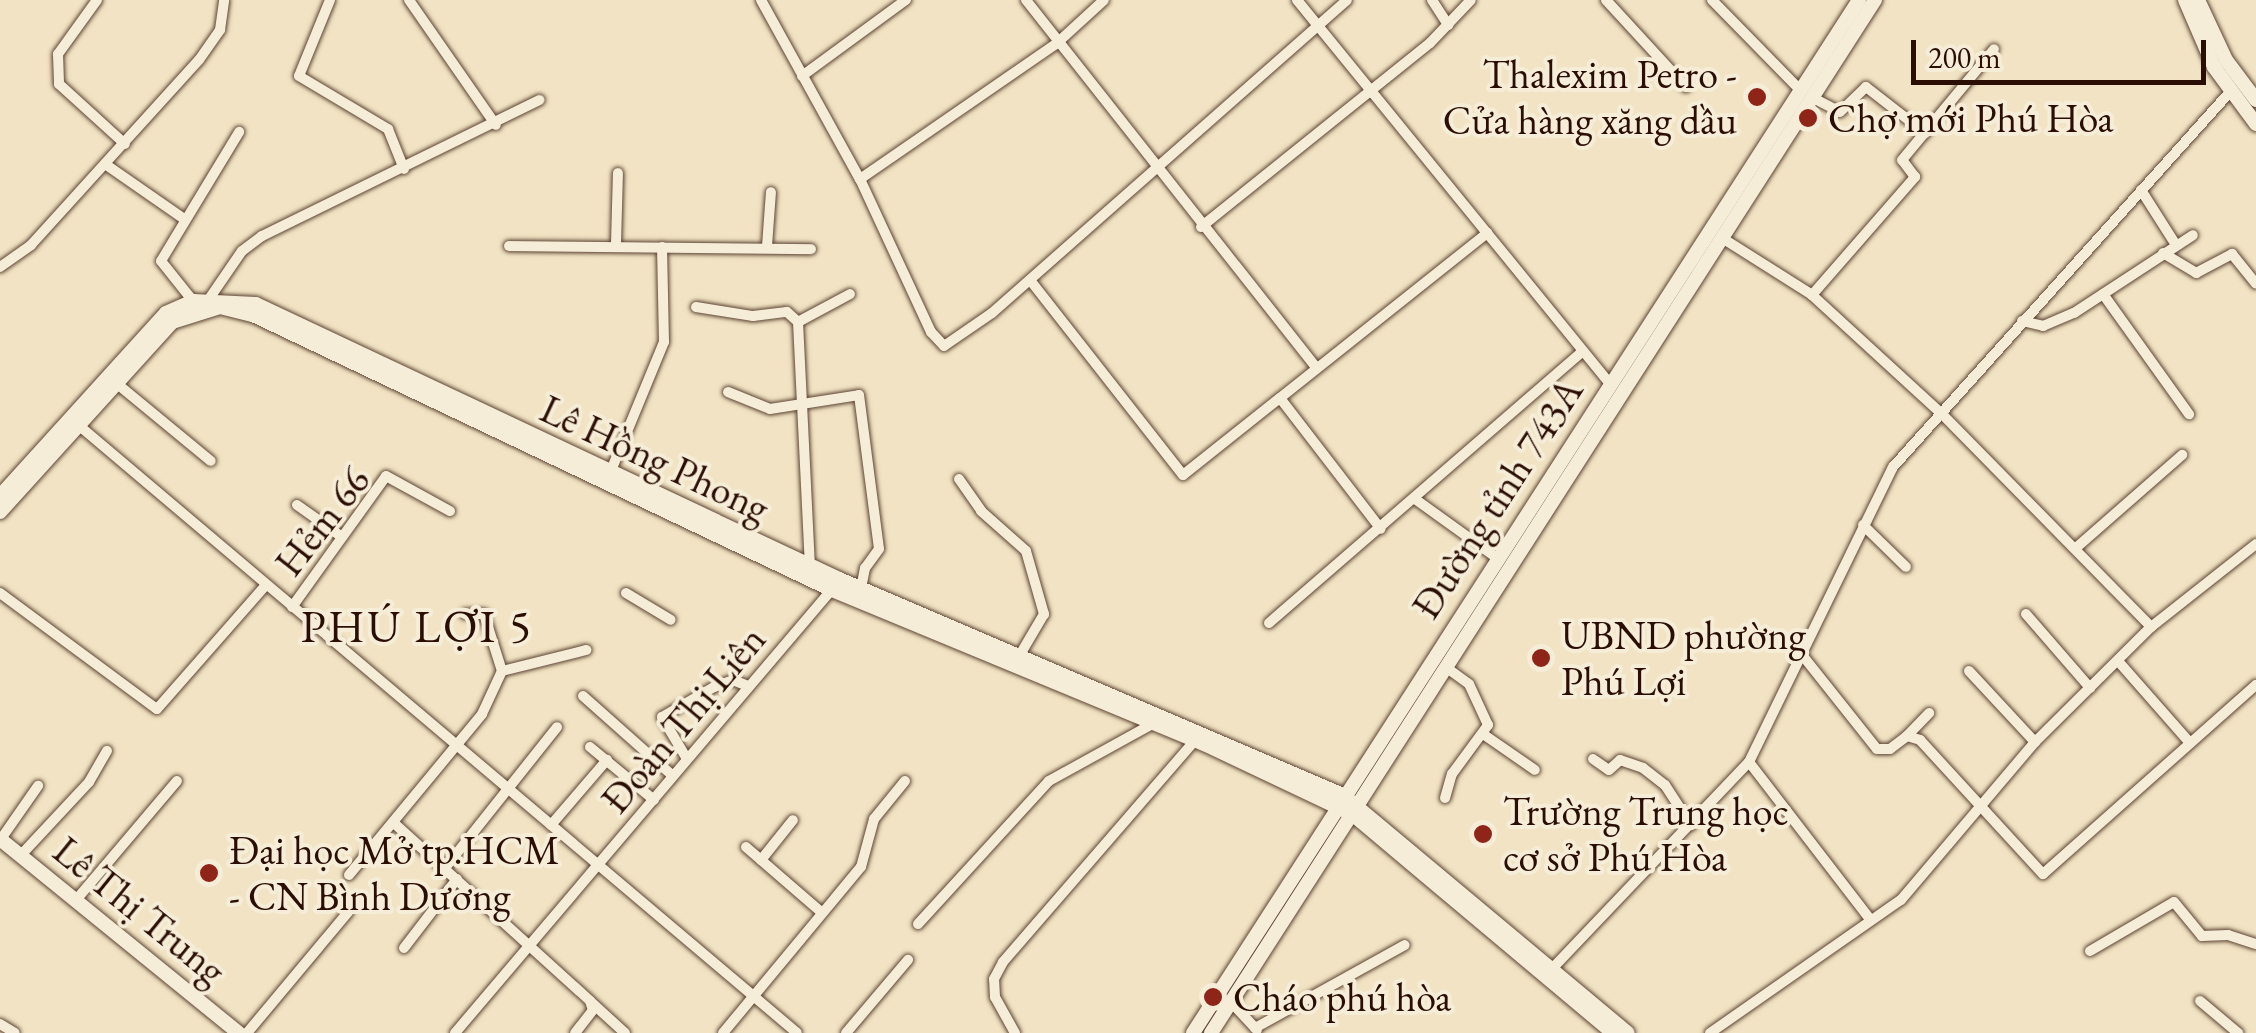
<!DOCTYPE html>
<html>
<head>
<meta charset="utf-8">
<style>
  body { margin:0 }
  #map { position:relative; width:2256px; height:1033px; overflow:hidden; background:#f1e3c3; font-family:"EB Garamond",serif }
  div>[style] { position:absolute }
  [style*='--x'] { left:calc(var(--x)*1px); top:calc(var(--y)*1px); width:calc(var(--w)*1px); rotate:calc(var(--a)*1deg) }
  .roads { filter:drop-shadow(0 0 2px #5c4333) drop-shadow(0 0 2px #5c4333) }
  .street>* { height:10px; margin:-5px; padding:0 5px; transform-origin:5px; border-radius:5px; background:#f6edd8 }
  .secondary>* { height:14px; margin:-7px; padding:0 7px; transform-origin:7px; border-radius:7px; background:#f6edd8 }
  .dots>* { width:28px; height:28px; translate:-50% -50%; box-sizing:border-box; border:5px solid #f6edd8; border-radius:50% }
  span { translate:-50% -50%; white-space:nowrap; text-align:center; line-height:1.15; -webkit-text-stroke:8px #f6edd8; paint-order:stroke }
  .poi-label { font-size:40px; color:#2b0e03 }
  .right { translate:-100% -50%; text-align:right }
  .left { translate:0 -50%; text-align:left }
  .street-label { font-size:40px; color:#2b0e03 }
  .quarter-label { font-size:45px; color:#2b0e03; letter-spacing:2.5px }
  .scale { position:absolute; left:1911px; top:40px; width:295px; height:45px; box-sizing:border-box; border:5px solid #2b0e03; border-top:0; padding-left:12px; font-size:30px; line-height:35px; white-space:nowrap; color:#2b0e03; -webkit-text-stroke:8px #f6edd8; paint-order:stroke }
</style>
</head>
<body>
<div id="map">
  <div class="roads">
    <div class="street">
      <i style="--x:97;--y:0;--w:67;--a:125.8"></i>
      <i style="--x:58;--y:54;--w:30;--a:88"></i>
      <i style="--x:59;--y:84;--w:89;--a:42.3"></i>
      <i style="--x:330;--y:0;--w:82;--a:112.2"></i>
      <i style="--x:299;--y:76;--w:104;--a:30.8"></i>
      <i style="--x:388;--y:129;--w:43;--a:68.2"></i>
      <i style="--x:409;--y:0;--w:152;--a:55.2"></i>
      <i style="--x:761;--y:0;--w:205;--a:61.1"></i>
      <i style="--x:860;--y:179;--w:169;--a:65.1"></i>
      <i style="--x:931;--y:332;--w:19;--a:47"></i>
      <i style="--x:944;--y:346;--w:58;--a:-34.5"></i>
      <i style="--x:992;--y:313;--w:473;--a:-41.4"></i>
      <i style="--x:1026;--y:0;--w:469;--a:51.7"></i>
      <i style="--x:1297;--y:0;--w:495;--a:50.8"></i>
      <i style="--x:1432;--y:0;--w:30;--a:57"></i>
      <i style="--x:1606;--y:0;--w:118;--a:47.4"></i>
      <i style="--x:1712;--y:0;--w:127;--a:45.6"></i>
      <i style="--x:802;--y:76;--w:129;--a:-36.2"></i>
      <i style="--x:1813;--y:98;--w:30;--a:27"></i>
      <i style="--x:1840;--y:112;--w:36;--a:-44"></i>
      <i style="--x:1866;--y:87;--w:75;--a:37.9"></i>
      <i style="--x:105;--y:164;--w:96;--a:34.8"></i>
      <i style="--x:860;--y:179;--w:238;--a:-34.6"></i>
      <i style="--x:1056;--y:44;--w:65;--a:-42.5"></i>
      <i style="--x:2141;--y:190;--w:65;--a:57.5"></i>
      <i style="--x:1201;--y:227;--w:294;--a:-38.8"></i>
      <i style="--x:1430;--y:43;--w:59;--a:-46.4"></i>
      <i style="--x:1722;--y:238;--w:107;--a:32.3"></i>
      <i style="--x:1812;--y:295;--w:175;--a:42.5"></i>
      <i style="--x:1941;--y:413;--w:300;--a:45.5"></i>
      <i style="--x:616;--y:243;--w:70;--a:-88.4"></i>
      <i style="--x:509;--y:246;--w:302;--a:0.6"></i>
      <i style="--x:767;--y:246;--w:54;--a:-85.8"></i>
      <i style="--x:2163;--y:253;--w:39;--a:31"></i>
      <i style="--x:2196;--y:273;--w:41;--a:-27.8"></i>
      <i style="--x:2232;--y:254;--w:38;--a:51"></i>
      <i style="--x:0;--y:267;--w:38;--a:-35"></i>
      <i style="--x:31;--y:245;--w:250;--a:-47.8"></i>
      <i style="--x:199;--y:60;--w:37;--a:-55"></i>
      <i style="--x:220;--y:30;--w:30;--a:-82"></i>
      <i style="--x:1030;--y:280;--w:248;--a:51.9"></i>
      <i style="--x:1183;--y:475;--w:389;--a:-38.5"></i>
      <i style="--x:2103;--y:294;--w:148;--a:54.4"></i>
      <i style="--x:1812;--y:295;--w:157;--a:-48.9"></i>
      <i style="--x:1915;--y:177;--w:21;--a:-127"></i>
      <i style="--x:1902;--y:160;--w:144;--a:-50.3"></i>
      <i style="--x:209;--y:299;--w:58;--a:-55.5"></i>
      <i style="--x:242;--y:251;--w:25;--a:-37"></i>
      <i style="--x:262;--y:236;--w:309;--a:-26.1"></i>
      <i style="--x:193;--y:301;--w:51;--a:-128.7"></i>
      <i style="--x:161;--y:261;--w:151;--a:-58.8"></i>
      <i style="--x:696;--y:307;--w:58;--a:9"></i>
      <i style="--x:753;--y:316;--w:34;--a:-7"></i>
      <i style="--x:787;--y:312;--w:15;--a:42"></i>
      <i style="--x:798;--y:322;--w:244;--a:87.2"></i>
      <i style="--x:2022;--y:321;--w:22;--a:13"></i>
      <i style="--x:2043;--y:326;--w:34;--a:-23"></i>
      <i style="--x:2074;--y:313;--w:142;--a:-33.2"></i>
      <i style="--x:798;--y:322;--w:59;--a:-28.3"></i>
      <i style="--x:115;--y:382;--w:124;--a:39.5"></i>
      <i style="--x:728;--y:392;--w:45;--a:22"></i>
      <i style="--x:770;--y:409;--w:90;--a:-8.9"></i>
      <i style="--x:859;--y:395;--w:155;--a:82.6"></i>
      <i style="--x:879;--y:549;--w:24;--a:126"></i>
      <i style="--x:865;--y:568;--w:20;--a:101"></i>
      <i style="--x:1280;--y:398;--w:165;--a:52.4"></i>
      <i style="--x:76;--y:423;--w:944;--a:40.23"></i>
      <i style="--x:610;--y:473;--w:142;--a:-67.6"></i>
      <i style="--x:664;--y:342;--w:95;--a:-91.2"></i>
      <i style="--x:959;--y:479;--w:39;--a:55"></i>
      <i style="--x:981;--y:511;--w:60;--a:41.6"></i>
      <i style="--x:1026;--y:551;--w:66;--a:74.1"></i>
      <i style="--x:1044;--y:614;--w:45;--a:120.5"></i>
      <i style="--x:1415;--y:499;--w:101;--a:35.7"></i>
      <i style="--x:297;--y:505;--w:55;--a:35.4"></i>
      <i style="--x:1863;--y:525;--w:60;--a:44.3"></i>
      <i style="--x:2077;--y:547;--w:140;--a:-41.2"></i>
      <i style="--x:0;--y:593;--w:195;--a:36.5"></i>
      <i style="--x:157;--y:709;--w:165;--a:-48.7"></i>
      <i style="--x:626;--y:593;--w:52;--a:31"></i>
      <i style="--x:292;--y:607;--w:161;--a:-54.3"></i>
      <i style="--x:386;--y:476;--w:73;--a:28.7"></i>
      <i style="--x:465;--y:614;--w:19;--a:0"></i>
      <i style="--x:484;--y:614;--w:60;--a:72.5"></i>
      <i style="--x:2026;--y:614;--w:98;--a:49.1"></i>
      <i style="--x:1269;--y:623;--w:415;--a:-40.9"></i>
      <i style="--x:1799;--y:651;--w:125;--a:51.5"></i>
      <i style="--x:1877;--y:749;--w:13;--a:0"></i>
      <i style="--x:1890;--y:749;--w:21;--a:-37"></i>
      <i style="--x:1907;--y:736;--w:14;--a:17"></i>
      <i style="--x:1920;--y:740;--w:182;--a:47.5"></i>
      <i style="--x:2043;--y:874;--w:285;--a:-41.6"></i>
      <i style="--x:2118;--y:661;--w:109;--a:48.7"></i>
      <i style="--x:1969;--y:671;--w:97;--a:47.1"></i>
      <i style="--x:583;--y:696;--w:120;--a:41.6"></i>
      <i style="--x:1483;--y:734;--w:63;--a:34.7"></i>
      <i style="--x:1907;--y:736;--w:32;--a:-46"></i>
      <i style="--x:590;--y:747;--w:83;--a:39.6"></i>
      <i style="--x:687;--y:759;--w:49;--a:-120.8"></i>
      <i style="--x:662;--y:717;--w:60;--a:-30"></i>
      <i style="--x:714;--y:687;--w:20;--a:-20"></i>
      <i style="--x:733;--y:680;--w:16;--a:22"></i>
      <i style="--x:1593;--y:759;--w:19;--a:35"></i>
      <i style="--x:1609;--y:770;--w:15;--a:-42"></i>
      <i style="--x:1620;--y:760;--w:24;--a:19"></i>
      <i style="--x:1643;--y:768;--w:28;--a:38"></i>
      <i style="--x:1665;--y:785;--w:48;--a:57"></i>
      <i style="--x:1749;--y:762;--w:198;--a:52.4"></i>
      <i style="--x:1445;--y:798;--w:25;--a:-74"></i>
      <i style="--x:1452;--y:774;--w:61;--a:-53.7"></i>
      <i style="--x:1488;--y:725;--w:45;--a:-114.9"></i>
      <i style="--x:1469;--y:684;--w:29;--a:-144"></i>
      <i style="--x:395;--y:824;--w:263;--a:42.2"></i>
      <i style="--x:590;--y:1001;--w:9;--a:72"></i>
      <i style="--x:593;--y:1010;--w:29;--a:128"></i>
      <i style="--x:551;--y:825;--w:86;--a:-49.3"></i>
      <i style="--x:1;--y:839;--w:65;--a:-55.1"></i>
      <i style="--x:746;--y:847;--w:99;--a:40.9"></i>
      <i style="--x:21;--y:855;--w:100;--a:-47"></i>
      <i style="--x:89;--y:782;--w:36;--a:-60"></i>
      <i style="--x:761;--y:860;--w:51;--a:-51.3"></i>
      <i style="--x:445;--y:868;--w:180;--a:-51.5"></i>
      <i style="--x:349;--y:875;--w:209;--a:-50.4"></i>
      <i style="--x:482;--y:714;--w:47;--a:-65.1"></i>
      <i style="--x:502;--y:671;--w:87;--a:-14"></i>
      <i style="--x:76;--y:900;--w:156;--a:-49.7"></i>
      <i style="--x:918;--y:924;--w:194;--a:-47.5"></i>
      <i style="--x:1049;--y:781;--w:120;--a:-28.9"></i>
      <i style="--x:404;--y:948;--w:87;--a:-52.5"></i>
      <i style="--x:2090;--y:951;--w:97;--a:-30.3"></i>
      <i style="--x:2174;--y:902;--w:44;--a:50.5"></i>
      <i style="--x:2202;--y:936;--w:26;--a:-2"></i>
      <i style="--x:2228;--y:935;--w:29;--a:18"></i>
      <i style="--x:1548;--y:973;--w:291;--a:-46.4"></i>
      <i style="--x:1749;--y:762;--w:328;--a:-64"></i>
      <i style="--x:1893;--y:467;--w:504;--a:-48.06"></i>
      <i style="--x:2200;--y:1001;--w:50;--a:40.1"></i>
      <i style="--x:591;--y:1002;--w:46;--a:42.4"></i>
      <i style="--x:1231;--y:1002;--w:38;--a:47"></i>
      <i style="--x:0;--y:1024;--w:17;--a:31"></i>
      <i style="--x:1255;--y:1028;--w:171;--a:-29"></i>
      <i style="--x:247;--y:1033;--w:158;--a:-50.1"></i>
      <i style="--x:455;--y:1033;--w:584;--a:-49.65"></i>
      <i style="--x:723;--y:1033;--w:216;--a:-50.3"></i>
      <i style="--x:861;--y:867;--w:50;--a:-74.8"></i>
      <i style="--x:874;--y:819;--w:49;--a:-50.8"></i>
      <i style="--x:846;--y:1033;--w:96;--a:-49.7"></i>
      <i style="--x:1015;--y:1033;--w:41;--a:-119.1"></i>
      <i style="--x:995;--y:997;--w:18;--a:-93"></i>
      <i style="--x:994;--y:979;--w:19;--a:-62"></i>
      <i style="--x:1003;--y:962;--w:294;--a:-49.1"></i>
      <i style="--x:1710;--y:1033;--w:233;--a:-34.9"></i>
      <i style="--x:1901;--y:900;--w:207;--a:-49.7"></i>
      <i style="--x:2035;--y:742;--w:163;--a:-44.8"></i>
      <i style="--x:2151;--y:627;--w:134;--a:-38.3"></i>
    </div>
    <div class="secondary">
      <i style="--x:2185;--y:0;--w:73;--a:66.6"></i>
      <i style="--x:2214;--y:67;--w:71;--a:53.6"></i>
      <i style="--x:2198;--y:0;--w:66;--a:65"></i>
      <i style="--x:2226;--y:60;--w:50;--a:53.1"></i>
      <i style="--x:0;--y:496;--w:247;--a:-47.8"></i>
      <i style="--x:166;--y:313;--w:30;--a:-24"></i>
      <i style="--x:193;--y:301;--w:63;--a:2.7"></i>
      <i style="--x:256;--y:304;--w:645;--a:25.25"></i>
      <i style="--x:839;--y:579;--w:548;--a:23.2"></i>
      <i style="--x:1343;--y:795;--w:371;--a:39.9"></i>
      <i style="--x:0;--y:512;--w:256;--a:-47.8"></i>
      <i style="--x:172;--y:322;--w:50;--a:-17.4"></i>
      <i style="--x:220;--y:307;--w:34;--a:14"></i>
      <i style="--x:253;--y:315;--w:641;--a:25.41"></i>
      <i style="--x:832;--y:590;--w:403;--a:22.5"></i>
      <i style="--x:1204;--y:744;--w:164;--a:25.3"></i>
      <i style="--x:1352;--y:814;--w:341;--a:40"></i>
      <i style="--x:0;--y:839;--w:308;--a:39.1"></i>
      <i style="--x:1193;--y:1033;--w:1229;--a:-57.19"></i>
      <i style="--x:1211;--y:1033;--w:1228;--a:-57.27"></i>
    </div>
  </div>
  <div class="dots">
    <i style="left:1757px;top:97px;background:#8f2418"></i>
    <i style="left:1808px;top:118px;background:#8f2418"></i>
    <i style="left:1541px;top:658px;background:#8f2418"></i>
    <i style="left:1483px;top:834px;background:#8f2418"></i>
    <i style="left:209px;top:873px;background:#8f2418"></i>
    <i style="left:1213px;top:997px;background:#8f2418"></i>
  </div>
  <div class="poi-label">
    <span class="right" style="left:1737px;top:97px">Thalexim Petro -<br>Cửa hàng xăng dầu</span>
    <span class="left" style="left:1828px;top:118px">Chợ mới Phú Hòa</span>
    <span class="left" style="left:1561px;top:658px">UBND phường<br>Phú Lợi</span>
    <span class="left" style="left:1503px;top:834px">Trường Trung học<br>cơ sở Phú Hòa</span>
    <span class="left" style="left:229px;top:873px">Đại học Mở tp.HCM<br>- CN Bình Dương</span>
    <span class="left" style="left:1233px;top:997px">Cháo phú hòa</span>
  </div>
  <div class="street-label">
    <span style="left:655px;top:458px;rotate:25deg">Lê Hồng Phong</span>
    <span style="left:1497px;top:498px;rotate:-57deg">Đường tỉnh 743A</span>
    <span style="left:322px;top:521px;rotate:-52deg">Hẻm 66</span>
    <span style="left:683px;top:719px;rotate:-50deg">Đoàn Thị Liên</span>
    <span style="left:140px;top:910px;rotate:39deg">Lê Thị Trung</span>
  </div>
  <div class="quarter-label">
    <span style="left:417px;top:627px">PHÚ LỢI 5</span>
  </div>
  <div class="scale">200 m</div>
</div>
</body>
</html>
